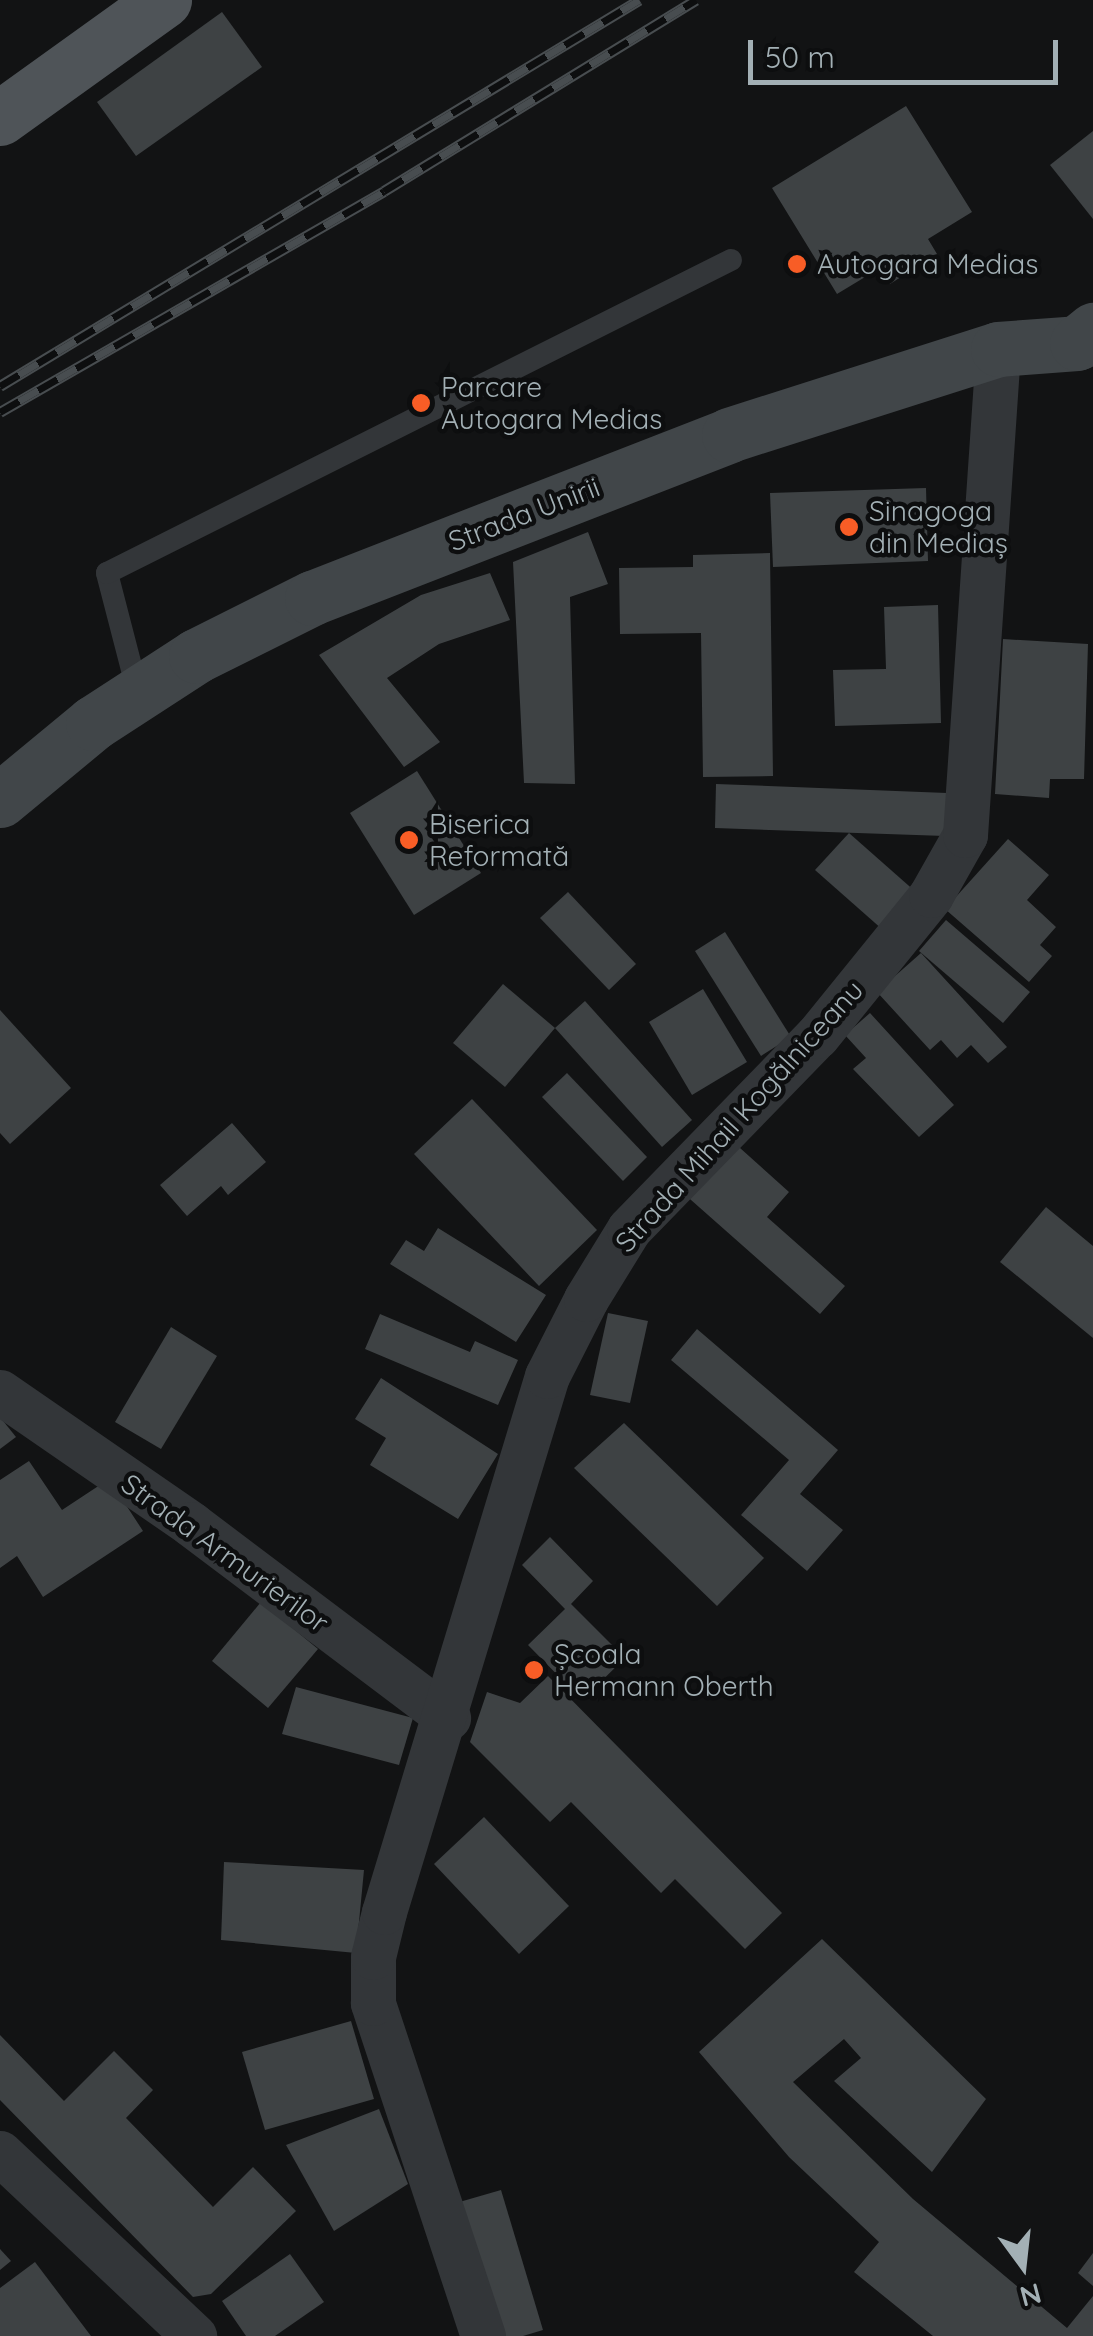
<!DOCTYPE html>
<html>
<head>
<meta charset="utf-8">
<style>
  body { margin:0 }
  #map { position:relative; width:1093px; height:2336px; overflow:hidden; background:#121314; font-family:Quicksand,sans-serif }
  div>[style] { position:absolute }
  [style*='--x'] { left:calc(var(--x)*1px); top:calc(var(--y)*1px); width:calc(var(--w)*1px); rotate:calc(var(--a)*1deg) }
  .building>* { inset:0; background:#3e4244 }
  .lane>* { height:22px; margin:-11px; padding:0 11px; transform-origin:11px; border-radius:11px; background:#333639 }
  .street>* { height:45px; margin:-22.5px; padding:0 22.5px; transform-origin:22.5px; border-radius:22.5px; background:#333639 }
  .secondary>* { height:55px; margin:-27.5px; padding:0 27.5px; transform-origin:27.5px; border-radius:27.5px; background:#414649 }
  .primary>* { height:55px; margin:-27.5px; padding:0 27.5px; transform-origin:27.5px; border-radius:27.5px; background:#4f5458 }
  .rail>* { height:11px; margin-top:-5.5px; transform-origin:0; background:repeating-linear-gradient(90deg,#0d0e0f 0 22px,#484d50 0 44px); box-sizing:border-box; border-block:2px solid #484d50 }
  .dots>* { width:28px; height:28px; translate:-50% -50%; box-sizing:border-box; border:5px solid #0d0e0f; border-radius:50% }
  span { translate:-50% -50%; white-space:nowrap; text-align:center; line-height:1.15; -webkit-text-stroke:9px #0d0e0f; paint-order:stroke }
  .poi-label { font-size:28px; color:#a3b0b5 }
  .left { translate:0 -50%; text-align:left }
  .street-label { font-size:28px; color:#a3b0b5 }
  .north { position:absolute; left:973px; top:2216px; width:100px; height:100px; -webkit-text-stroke:8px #0d0e0f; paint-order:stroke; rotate:165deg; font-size:28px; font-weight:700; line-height:40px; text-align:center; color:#a3b0b5 }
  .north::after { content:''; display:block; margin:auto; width:35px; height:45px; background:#a3b0b5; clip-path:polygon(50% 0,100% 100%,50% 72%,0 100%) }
  .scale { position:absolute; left:748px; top:40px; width:310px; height:45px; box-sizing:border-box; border:5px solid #a3b0b5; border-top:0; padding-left:12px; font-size:30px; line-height:35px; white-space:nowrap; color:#a3b0b5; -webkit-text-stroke:8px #0d0e0f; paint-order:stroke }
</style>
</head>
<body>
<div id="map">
  <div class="building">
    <i style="clip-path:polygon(222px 12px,262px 67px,136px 156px,97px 102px)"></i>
    <i style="clip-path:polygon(906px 106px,972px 212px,928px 239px,937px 254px,890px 284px,880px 268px,837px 294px,772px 188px)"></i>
    <i style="clip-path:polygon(1093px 131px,1093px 219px,1050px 165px)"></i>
    <i style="clip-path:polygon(926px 488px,928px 561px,773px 567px,770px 493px)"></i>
    <i style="clip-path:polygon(588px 532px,608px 584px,570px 597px,575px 784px,524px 783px,513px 562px)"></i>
    <i style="clip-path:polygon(770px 553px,773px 776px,703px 777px,701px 633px,620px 634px,619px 568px,693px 567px,693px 555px)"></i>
    <i style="clip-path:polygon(490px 573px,510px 620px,439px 644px,387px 678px,440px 742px,404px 767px,319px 655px,421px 595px)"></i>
    <i style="clip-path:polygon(938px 605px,941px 723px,835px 726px,833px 670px,886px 669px,884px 607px)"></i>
    <i style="clip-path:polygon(1003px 639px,1088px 644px,1084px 779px,1050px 779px,1049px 798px,995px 794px)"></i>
    <i style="clip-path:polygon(417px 771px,481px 873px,414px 915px,350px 813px)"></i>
    <i style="clip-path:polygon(716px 784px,947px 793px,945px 836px,715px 828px)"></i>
    <i style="clip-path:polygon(849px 833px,917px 893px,883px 930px,815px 870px)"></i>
    <i style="clip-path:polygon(1008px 839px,1049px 875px,1027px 900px,1056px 927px,1040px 945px,1052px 956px,1029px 982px,945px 909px)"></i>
    <i style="clip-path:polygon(568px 892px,636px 964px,609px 990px,540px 918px)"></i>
    <i style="clip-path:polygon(946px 920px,1030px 992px,1003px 1023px,919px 951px)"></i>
    <i style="clip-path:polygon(725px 932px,791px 1037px,761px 1056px,695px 951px)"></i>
    <i style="clip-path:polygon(921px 953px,1007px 1047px,988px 1063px,971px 1045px,957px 1058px,941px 1040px,930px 1050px,877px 992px)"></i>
    <i style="clip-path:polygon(503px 984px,555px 1028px,505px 1087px,453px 1043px)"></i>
    <i style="clip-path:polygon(703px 989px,747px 1062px,692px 1095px,649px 1022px)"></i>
    <i style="clip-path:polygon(585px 1001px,692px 1120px,662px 1147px,555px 1028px)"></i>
    <i style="clip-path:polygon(0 1010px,71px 1088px,10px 1144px,0 1133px)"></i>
    <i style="clip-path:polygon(870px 1013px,954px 1105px,919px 1137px,853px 1069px,866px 1058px,845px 1035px)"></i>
    <i style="clip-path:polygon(567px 1073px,647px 1157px,623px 1181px,542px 1097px)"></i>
    <i style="clip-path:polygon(472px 1099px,597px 1230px,539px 1286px,414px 1154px)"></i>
    <i style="clip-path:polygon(232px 1123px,266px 1162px,228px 1195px,221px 1186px,187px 1216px,160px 1185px)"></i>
    <i style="clip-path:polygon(730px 1139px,789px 1192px,767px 1217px,845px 1286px,820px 1314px,682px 1192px)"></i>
    <i style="clip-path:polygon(1046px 1207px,1093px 1246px,1093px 1338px,1000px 1262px)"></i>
    <i style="clip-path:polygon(438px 1228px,546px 1295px,516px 1342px,390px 1264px,406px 1240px,424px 1251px)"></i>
    <i style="clip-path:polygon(608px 1313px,648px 1321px,630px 1403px,590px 1395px)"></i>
    <i style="clip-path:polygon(380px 1314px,470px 1352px,475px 1341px,518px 1360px,498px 1405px,365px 1349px)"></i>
    <i style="clip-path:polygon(171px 1327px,217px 1356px,161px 1449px,115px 1422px)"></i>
    <i style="clip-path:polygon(697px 1329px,838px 1450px,800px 1494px,843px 1530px,807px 1571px,741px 1515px,789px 1460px,671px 1360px)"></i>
    <i style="clip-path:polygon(381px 1378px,498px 1454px,458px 1519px,370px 1465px,386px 1438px,355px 1419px)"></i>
    <i style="clip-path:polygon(0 1417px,16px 1437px,0 1449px)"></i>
    <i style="clip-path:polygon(624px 1423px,764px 1558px,717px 1606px,574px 1468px)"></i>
    <i style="clip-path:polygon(29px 1461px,62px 1510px,109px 1479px,143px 1531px,43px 1597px,17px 1556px,0 1568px,0 1480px)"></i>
    <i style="clip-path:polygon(550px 1537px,593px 1581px,571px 1604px,625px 1658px,582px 1700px,528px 1645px,565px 1609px,522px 1565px)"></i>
    <i style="clip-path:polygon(261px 1602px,318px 1649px,268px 1708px,212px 1661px)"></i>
    <i style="clip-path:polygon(548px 1676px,782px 1913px,745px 1949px,675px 1879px,661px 1893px,571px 1802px,550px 1822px,470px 1742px,487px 1692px,520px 1703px)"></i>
    <i style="clip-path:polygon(296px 1687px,413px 1718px,399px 1765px,282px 1734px)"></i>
    <i style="clip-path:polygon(484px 1817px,569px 1906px,519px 1954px,434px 1864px)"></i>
    <i style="clip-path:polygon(224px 1862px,364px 1870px,356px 1953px,221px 1940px)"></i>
    <i style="clip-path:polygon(822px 1939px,986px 2099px,932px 2172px,834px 2081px,861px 2058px,844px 2039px,793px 2082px,913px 2199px,1067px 2328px,1093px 2296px,1093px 2336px,933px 2336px,854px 2272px,879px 2242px,789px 2157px,699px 2052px)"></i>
    <i style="clip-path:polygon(351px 2021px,374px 2099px,265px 2130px,242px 2052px)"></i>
    <i style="clip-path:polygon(0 2035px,64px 2101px,114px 2051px,153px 2090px,126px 2118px,213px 2207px,253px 2167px,296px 2211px,211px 2294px,193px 2297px,0 2100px)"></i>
    <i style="clip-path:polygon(379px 2109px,408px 2184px,334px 2231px,286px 2145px)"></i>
    <i style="clip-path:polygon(501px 2190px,543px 2330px,523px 2336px,496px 2336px,456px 2203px)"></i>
    <i style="clip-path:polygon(0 2249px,11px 2261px,0 2270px)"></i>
    <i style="clip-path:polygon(1093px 2253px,1093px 2286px,1078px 2273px)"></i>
    <i style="clip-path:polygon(290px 2254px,324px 2302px,275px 2336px,246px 2336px,222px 2301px)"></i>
    <i style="clip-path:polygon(35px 2262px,91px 2336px,0 2336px,0 2288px)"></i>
  </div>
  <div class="lane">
    <i style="--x:138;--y:693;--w:124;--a:-104.5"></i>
    <i style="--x:107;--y:573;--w:698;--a:-26.64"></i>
  </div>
  <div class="street">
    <i style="--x:0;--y:1392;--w:232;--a:34.6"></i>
    <i style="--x:191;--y:1524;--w:322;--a:37"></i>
    <i style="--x:0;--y:2153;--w:267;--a:43.3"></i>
    <i style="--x:483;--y:2336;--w:351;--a:-108.3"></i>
    <i style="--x:373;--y:2003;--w:46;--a:-90"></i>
    <i style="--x:373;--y:1957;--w:46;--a:-76.3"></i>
    <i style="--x:384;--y:1912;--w:560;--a:-73.09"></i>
    <i style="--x:547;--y:1376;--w:86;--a:-63.1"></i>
    <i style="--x:586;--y:1299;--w:82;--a:-58.4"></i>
    <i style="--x:629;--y:1229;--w:269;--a:-45.8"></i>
    <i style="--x:817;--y:1036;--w:181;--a:-51"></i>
    <i style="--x:931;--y:895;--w:69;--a:-60.5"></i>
    <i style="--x:965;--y:835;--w:487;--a:-86.1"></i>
  </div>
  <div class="secondary">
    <i style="--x:0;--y:800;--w:121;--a:-39.6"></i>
    <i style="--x:93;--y:723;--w:123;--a:-33"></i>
    <i style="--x:196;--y:656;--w:130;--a:-26.6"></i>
    <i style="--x:312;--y:598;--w:448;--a:-21.3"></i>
    <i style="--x:729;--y:435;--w:282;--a:-17.7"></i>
    <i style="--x:998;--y:349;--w:79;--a:-4.3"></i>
    <i style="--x:1077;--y:343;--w:21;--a:-39"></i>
  </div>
  <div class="primary">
    <i style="--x:0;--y:118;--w:202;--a:-35.7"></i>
  </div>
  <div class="rail">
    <i style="--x:0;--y:386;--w:747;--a:-31.13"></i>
    <i style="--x:0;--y:412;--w:443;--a:-29.9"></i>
    <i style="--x:384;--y:191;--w:366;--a:-31.5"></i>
  </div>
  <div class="dots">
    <i style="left:797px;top:264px;background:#f85d26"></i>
    <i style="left:421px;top:403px;background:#f85d26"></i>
    <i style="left:849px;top:527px;background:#f85d26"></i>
    <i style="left:409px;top:840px;background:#f85d26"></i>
    <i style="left:534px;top:1670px;background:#f85d26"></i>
  </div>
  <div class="poi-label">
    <span class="left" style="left:817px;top:264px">Autogara Medias</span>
    <span class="left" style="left:441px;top:403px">Parcare<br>Autogara Medias</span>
    <span class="left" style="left:869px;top:527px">Sinagoga<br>din Mediaș</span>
    <span class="left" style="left:429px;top:840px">Biserica<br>Reformată</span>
    <span class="left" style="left:554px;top:1670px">Școala<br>Hermann Oberth</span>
  </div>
  <div class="street-label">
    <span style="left:524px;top:514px;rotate:-21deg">Strada Unirii</span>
    <span style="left:739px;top:1116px;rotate:-48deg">Strada Mihail Kogălniceanu</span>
    <span style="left:225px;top:1553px;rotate:36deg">Strada Armurierilor</span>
  </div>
  <div class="north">N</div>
  <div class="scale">50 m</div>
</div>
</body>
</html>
